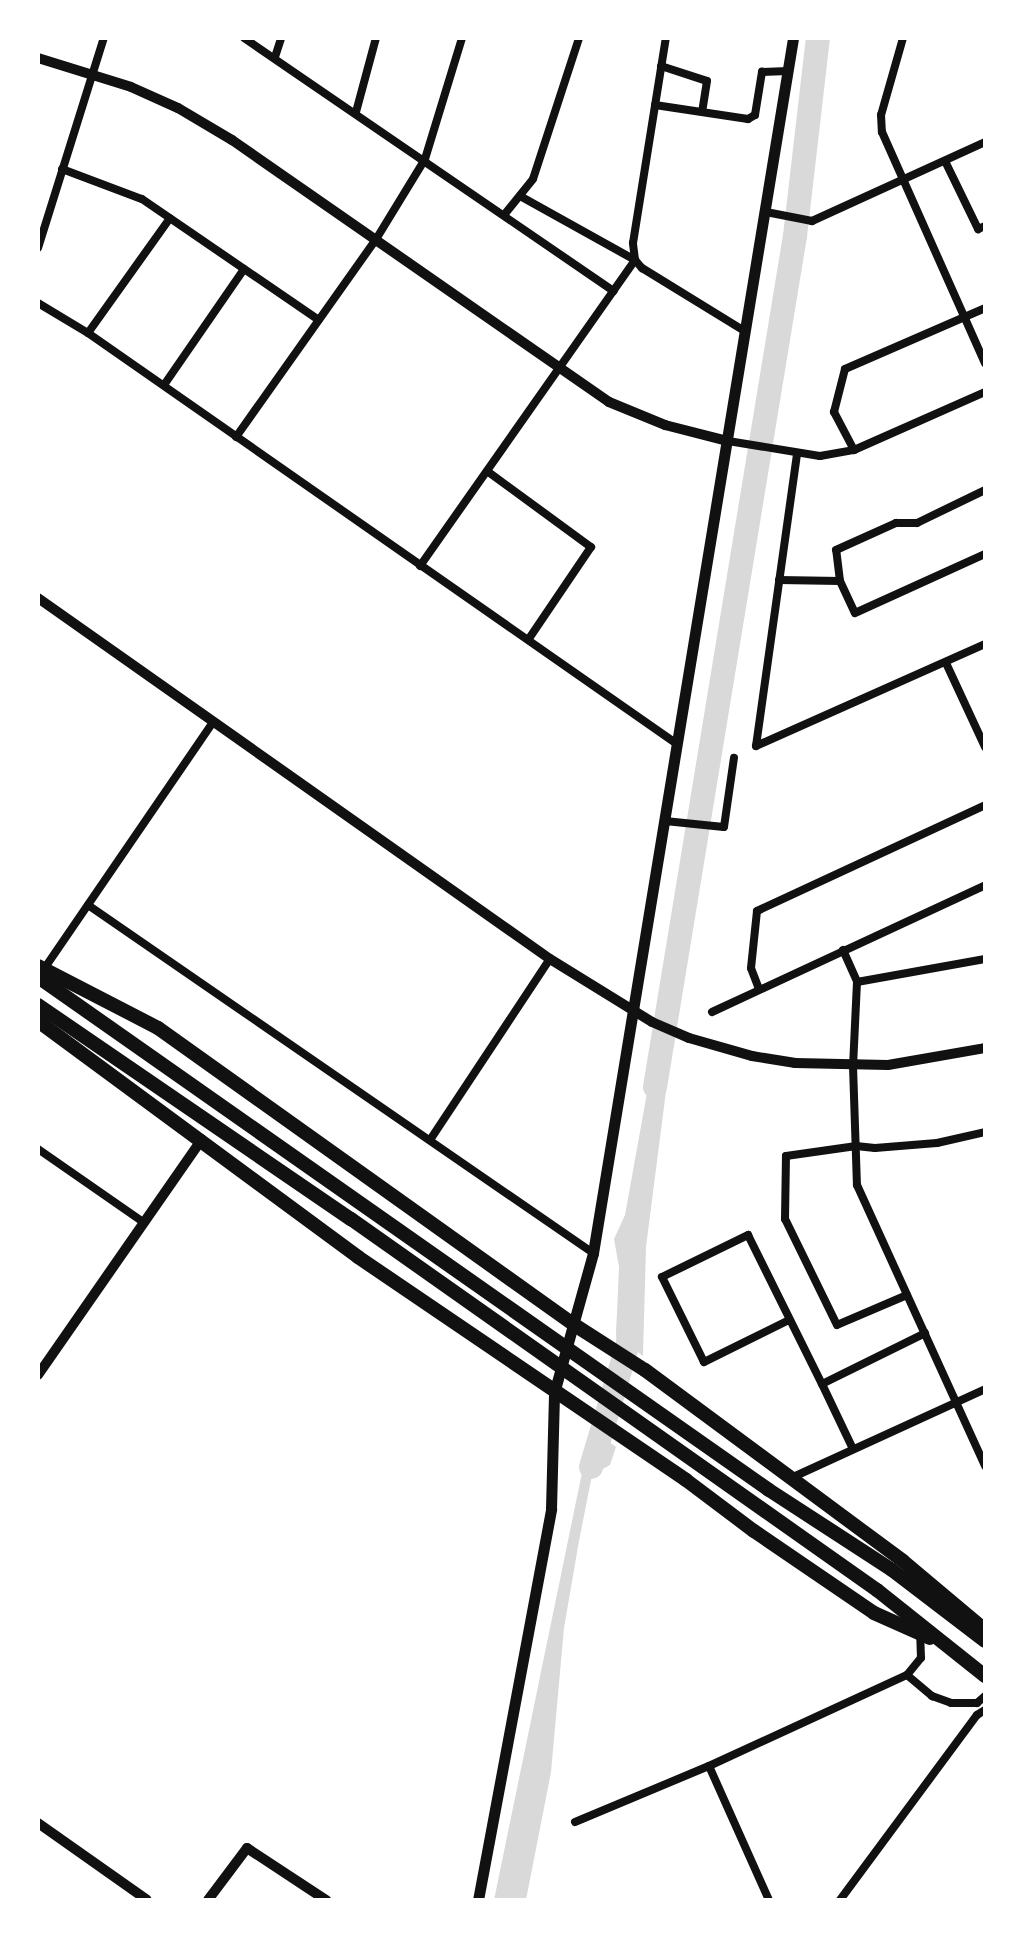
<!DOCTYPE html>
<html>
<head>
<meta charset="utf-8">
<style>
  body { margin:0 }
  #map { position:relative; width:1023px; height:1938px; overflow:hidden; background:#fff; font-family:Bitter,serif }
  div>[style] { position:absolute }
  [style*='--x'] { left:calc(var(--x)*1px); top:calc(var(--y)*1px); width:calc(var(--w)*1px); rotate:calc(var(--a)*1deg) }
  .water>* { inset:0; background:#d9d9d9 }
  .river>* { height:24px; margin:-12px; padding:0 12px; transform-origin:12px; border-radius:12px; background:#d9d9d9 }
  .minor>* { height:8px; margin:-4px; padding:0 4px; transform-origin:4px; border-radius:4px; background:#111 }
  .tertiary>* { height:10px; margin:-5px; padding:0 5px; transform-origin:5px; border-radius:5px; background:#111 }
  .secondary>* { height:11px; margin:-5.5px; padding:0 5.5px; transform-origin:5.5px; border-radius:5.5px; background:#111 }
  .trunk>* { height:14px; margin:-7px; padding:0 7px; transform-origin:7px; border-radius:7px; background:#111 }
  span { translate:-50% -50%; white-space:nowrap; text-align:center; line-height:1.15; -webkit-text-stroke:7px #fff; paint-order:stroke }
  .frame { position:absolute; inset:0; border:40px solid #fff; pointer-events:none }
</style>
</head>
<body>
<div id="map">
  <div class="water">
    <i style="clip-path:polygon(654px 1054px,670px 1060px,646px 1247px,643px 1356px,616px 1336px,619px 1267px,614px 1239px,625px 1215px)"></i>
    <i style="clip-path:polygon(591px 1429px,616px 1447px,610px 1465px,592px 1475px,579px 1541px,564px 1628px,551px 1772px,526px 1900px,494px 1900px)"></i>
  </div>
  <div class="river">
    <i style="--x:655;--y:1087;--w:862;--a:-80.66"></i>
    <i style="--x:795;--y:236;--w:199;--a:-83.4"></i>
    <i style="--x:591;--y:1467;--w:128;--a:-73.3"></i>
    <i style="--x:628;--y:1344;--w:31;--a:-88"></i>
  </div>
  <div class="minor">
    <i style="--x:244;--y:38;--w:448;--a:34.4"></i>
    <i style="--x:903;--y:38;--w:80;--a:105.9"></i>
    <i style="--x:881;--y:115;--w:17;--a:87"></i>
    <i style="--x:882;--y:132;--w:253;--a:66"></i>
    <i style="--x:275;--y:57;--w:20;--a:-72"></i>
    <i style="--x:661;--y:66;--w:48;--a:18.1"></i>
    <i style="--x:707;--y:81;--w:31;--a:99"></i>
    <i style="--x:655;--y:105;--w:94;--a:8.6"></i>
    <i style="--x:748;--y:119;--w:8;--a:-30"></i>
    <i style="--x:755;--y:115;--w:44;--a:-80.8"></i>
    <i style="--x:762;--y:72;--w:26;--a:-2"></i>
    <i style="--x:356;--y:112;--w:77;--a:-74.9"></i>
    <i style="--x:945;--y:161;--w:76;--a:64.1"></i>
    <i style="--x:978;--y:229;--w:8;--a:-23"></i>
    <i style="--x:62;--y:169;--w:85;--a:20.6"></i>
    <i style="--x:142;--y:199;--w:214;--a:34.4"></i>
    <i style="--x:520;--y:196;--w:132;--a:29.1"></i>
    <i style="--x:635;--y:260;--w:11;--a:49"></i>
    <i style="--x:642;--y:268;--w:122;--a:31.6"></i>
    <i style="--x:766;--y:212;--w:47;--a:11.1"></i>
    <i style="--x:812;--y:221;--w:190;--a:-24.5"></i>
    <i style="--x:504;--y:215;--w:46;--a:-51.1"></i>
    <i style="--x:533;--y:179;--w:148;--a:-71.9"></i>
    <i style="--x:38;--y:248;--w:220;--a:-72.6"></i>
    <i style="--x:38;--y:303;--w:58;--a:31"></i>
    <i style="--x:88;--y:333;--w:718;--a:34.91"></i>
    <i style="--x:88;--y:333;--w:141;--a:-54.5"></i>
    <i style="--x:164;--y:385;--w:141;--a:-55.4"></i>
    <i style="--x:236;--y:437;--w:240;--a:-54.7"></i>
    <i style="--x:375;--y:241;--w:96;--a:-58.6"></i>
    <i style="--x:425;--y:159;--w:127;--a:-73"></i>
    <i style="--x:728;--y:441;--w:93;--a:9.3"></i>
    <i style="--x:820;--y:456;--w:35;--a:-10"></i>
    <i style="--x:854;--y:450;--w:143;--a:-23.9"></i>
    <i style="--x:854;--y:450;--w:43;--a:-117.8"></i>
    <i style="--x:834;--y:412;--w:44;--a:-75.7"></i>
    <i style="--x:845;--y:369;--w:153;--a:-23.5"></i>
    <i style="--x:487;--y:471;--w:129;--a:36.2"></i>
    <i style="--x:591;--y:547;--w:112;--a:124.1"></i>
    <i style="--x:420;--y:566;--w:374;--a:-54.9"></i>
    <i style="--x:635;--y:260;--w:17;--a:-97"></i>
    <i style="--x:633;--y:243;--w:208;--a:-80.9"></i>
    <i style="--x:779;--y:580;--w:61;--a:0.9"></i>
    <i style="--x:840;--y:581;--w:31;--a:-97"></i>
    <i style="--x:836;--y:550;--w:66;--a:-24.2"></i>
    <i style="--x:896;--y:523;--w:21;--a:0"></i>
    <i style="--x:917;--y:523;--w:76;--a:-25.9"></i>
    <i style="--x:840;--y:581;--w:35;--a:65"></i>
    <i style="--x:855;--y:613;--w:143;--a:-24.4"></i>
    <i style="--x:946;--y:663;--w:93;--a:65.1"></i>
    <i style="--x:756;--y:746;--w:295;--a:-82"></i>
    <i style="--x:756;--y:746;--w:251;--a:-24"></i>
    <i style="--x:665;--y:821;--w:59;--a:5.8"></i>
    <i style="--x:724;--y:827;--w:70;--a:-81.8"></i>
    <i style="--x:88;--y:905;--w:613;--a:34.57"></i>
    <i style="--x:843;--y:950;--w:35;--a:66"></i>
    <i style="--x:857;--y:982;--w:84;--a:92.7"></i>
    <i style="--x:853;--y:1066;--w:119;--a:88.1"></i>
    <i style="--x:857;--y:1185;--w:309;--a:65.5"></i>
    <i style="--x:44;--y:969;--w:299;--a:-55.6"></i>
    <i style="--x:857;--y:982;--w:130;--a:-10.2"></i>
    <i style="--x:759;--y:989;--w:22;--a:-111"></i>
    <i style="--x:751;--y:968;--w:57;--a:-84"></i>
    <i style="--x:757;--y:911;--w:251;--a:-24.9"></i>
    <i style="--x:712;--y:1012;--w:301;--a:-24.9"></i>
    <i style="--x:430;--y:1140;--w:217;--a:-56.5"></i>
    <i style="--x:38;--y:1149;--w:128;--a:34.8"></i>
    <i style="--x:907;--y:1295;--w:76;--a:156.8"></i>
    <i style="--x:837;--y:1325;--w:118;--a:-116.1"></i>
    <i style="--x:785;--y:1219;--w:63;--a:-89.1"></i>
    <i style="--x:786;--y:1156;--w:71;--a:-8.1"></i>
    <i style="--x:856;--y:1146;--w:19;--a:6"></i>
    <i style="--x:875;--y:1148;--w:62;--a:-4.6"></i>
    <i style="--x:937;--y:1143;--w:49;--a:-12.9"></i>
    <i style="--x:789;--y:1320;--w:95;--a:153.7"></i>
    <i style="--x:704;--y:1362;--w:95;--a:-116.3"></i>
    <i style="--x:662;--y:1277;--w:96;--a:-26"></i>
    <i style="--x:748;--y:1235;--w:166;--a:63.6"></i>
    <i style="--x:822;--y:1384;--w:72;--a:64.5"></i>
    <i style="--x:822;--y:1384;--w:115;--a:-26.3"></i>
    <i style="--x:791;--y:1478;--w:213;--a:-24.6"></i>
    <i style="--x:907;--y:1675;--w:33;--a:40"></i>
    <i style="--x:932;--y:1696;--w:20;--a:20"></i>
    <i style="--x:951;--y:1703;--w:26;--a:0"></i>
    <i style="--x:977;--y:1703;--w:11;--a:-41"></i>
    <i style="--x:709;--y:1766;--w:147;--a:65.9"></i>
    <i style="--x:575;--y:1822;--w:145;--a:-22.7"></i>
    <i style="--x:709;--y:1766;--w:218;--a:-24.7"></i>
    <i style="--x:907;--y:1675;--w:22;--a:-51"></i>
    <i style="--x:921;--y:1658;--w:24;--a:-92"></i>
    <i style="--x:840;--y:1900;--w:230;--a:-53.5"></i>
    <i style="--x:977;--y:1715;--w:9;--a:-32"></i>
  </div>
  <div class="tertiary">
    <i style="--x:38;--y:58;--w:97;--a:17.3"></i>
    <i style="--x:131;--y:87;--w:51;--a:24.1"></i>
    <i style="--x:178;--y:108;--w:63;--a:30.7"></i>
    <i style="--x:232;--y:140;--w:459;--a:34.8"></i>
    <i style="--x:609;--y:402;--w:61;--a:22.3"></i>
    <i style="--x:665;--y:425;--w:65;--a:14.3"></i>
    <i style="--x:38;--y:598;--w:626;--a:35.19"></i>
    <i style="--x:550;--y:959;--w:120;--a:31.7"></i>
    <i style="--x:652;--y:1022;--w:40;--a:23.4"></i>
    <i style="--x:689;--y:1038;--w:66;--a:15.9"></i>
    <i style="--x:752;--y:1056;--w:44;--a:9.2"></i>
    <i style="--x:795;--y:1063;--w:93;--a:1.2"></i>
    <i style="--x:888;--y:1065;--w:98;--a:-9.9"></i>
    <i style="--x:38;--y:1375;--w:287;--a:-55.2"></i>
    <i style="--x:38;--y:1823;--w:133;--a:35.2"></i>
    <i style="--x:208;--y:1900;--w:65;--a:-53.1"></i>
    <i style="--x:247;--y:1848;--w:95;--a:33.4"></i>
  </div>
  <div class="secondary">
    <i style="--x:478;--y:1900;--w:398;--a:-79.4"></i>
    <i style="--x:551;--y:1509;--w:116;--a:-88.5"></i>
    <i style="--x:554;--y:1393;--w:145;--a:-74.4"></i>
    <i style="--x:593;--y:1253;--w:1231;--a:-80.65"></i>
  </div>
  <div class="trunk">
    <i style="--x:38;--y:966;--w:135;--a:27.3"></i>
    <i style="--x:158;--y:1028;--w:510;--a:35.5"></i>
    <i style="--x:573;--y:1324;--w:85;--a:32.6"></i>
    <i style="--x:645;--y:1370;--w:321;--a:36.5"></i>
    <i style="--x:903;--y:1561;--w:107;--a:40.1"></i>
    <i style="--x:38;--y:977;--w:893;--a:35.06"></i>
    <i style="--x:769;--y:1490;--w:147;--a:33"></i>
    <i style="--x:892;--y:1570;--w:117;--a:37.4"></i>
    <i style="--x:38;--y:1005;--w:379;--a:34.4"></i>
    <i style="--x:351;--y:1219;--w:644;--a:35.2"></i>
    <i style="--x:877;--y:1590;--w:138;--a:38.5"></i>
    <i style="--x:38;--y:1021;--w:398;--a:36.4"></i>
    <i style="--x:358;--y:1257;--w:397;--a:34.2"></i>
    <i style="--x:686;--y:1480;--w:85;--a:36.9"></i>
    <i style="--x:754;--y:1531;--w:145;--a:34.3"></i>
    <i style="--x:874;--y:1613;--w:61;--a:24.1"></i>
  </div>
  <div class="frame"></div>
</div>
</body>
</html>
